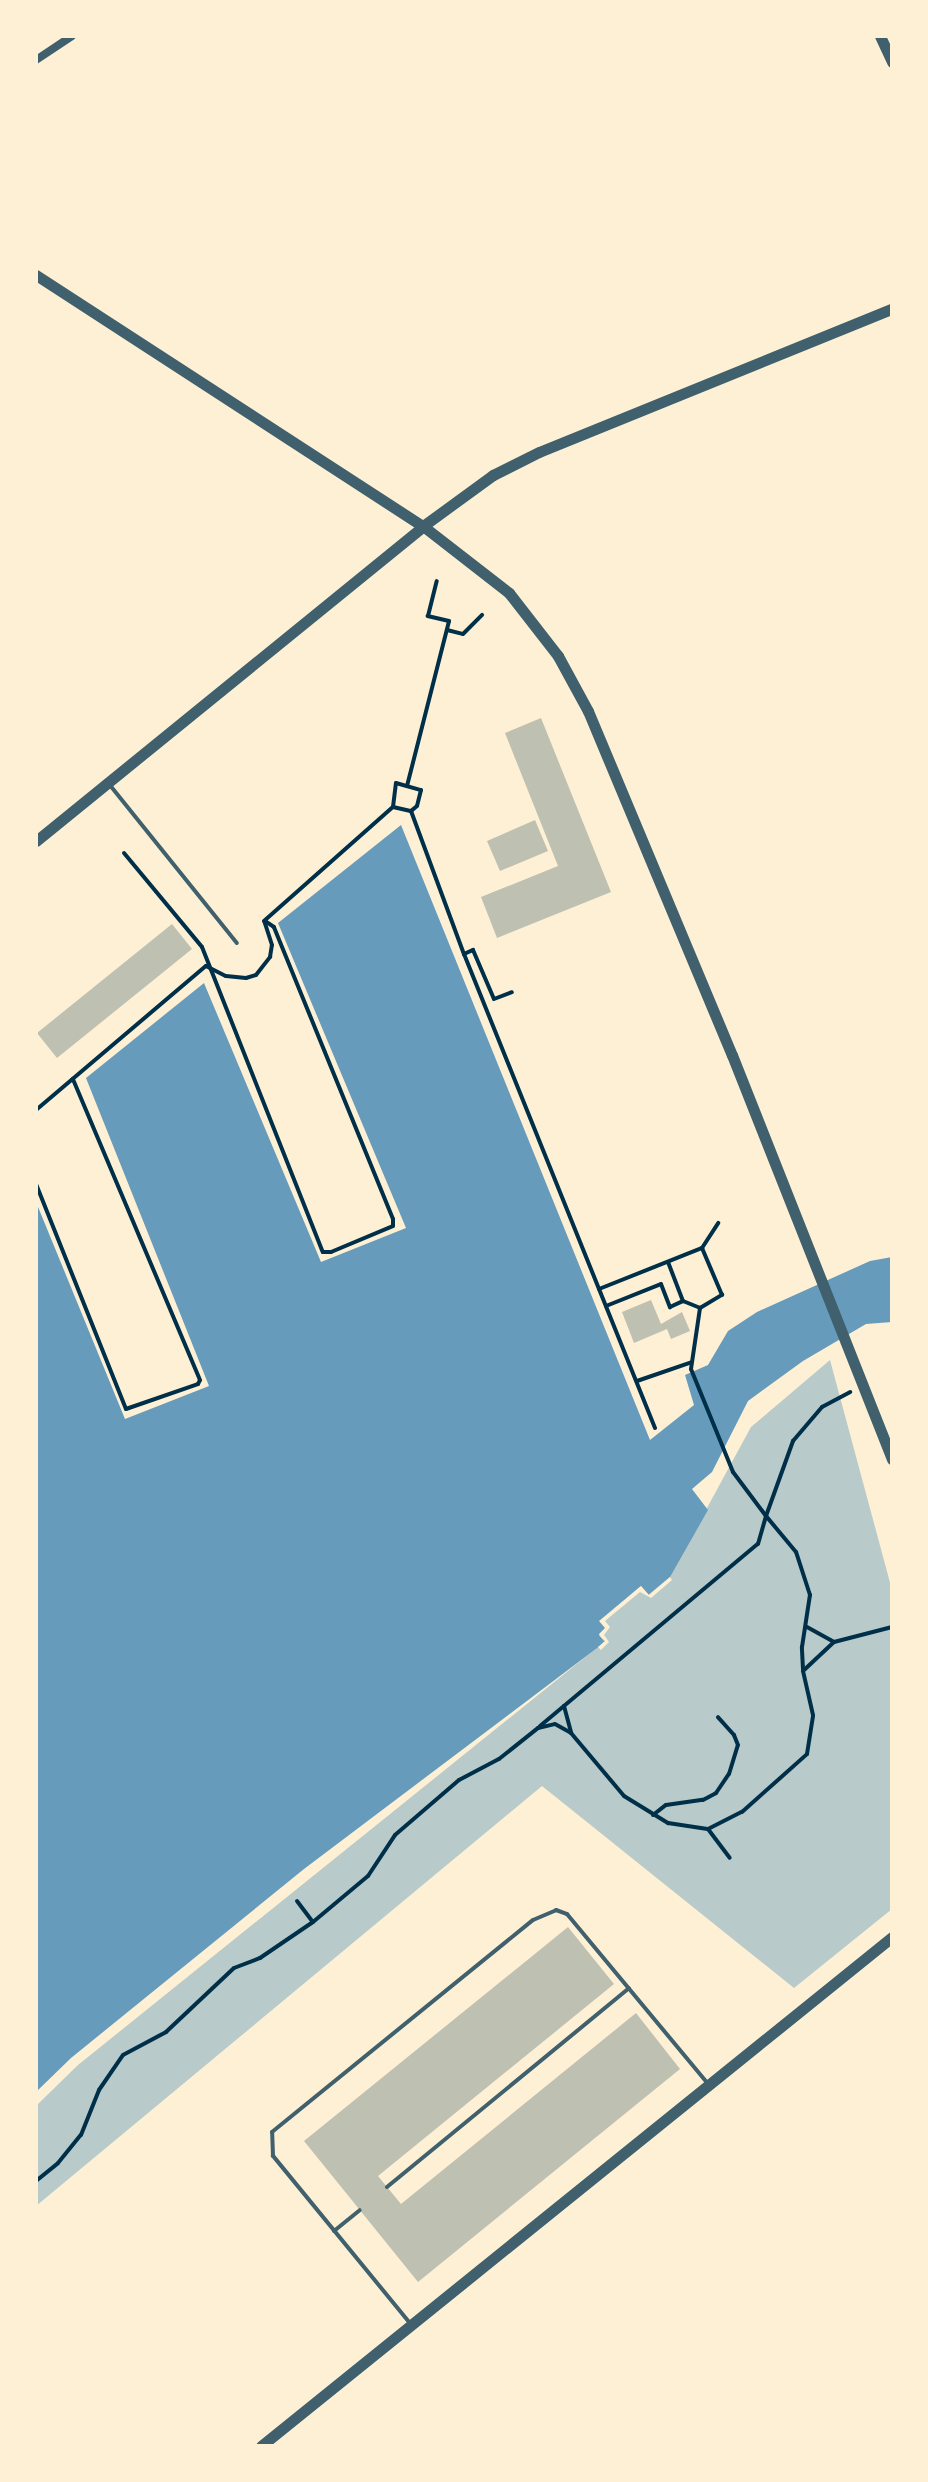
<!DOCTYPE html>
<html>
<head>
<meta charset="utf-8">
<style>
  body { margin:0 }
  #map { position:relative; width:928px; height:2482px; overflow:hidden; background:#fdf0d5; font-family:Figtree,sans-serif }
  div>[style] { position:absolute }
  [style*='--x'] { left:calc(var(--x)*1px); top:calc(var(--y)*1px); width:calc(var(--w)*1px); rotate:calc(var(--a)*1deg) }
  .green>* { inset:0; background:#b9caca }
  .water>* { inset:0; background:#669bbc }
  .pier>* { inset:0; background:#fdf0d5 }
  .building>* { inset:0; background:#bec0b2 }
  .path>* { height:4px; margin:-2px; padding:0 2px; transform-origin:2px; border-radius:2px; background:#003049 }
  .service>* { height:4px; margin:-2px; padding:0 2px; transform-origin:2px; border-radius:2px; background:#3f606c }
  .minor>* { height:8px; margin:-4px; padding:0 4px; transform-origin:4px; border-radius:4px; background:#3f606c }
  .tertiary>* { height:11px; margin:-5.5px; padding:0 5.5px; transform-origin:5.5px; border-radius:5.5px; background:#3f606c }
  span { translate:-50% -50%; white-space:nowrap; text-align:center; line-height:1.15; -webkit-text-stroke:8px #fdf0d5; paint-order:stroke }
  .frame { position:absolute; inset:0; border:38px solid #fdf0d5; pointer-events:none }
</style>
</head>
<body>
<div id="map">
  <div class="green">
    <i style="clip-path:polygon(830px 1360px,892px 1590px,892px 1909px,794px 1988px,542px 1786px,36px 2206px,36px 2106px,78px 2065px,604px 1642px,599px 1621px,641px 1586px,670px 1576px,751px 1427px)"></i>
  </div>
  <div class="water">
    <i style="clip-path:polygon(401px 825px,650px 1440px,694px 1405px,685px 1375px,708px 1365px,728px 1331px,757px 1312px,870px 1261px,892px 1257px,892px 1322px,866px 1324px,803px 1361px,748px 1401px,712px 1472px,692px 1489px,708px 1510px,670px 1577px,648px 1595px,641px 1586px,600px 1621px,606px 1628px,599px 1635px,605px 1642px,304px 1869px,71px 2058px,36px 2092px,36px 1202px,125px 1419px,209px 1386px,86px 1078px,204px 983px,321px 1262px,406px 1228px,278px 923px)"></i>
  </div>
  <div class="pier">
    <i style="clip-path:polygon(670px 1577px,672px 1580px,651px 1598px,640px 1592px,605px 1621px,610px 1627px,604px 1635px,609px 1642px,601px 1650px,598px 1647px,605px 1641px,599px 1634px,605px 1628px,599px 1621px,641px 1586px,649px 1595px)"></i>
  </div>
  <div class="building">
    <i style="clip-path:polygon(541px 718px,611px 892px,497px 938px,481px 897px,558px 866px,505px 733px)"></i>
    <i style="clip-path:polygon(535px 820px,548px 851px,500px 871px,487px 841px)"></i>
    <i style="clip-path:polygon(172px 924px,192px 949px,57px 1058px,37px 1033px)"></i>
    <i style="clip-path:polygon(651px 1300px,661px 1324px,682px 1312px,690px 1331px,671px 1339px,667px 1329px,634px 1343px,622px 1312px)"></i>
    <i style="clip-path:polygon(568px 1927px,614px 1984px,378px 2176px,401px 2204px,636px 2013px,680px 2069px,418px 2282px,304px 2141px)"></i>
  </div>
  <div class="path">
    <i style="--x:447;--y:630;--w:16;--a:14"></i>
    <i style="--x:463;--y:634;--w:27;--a:-45"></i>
    <i style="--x:407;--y:786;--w:170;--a:-75.7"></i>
    <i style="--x:449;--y:621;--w:22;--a:-167"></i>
    <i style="--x:428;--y:616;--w:36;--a:-76"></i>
    <i style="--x:393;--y:807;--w:24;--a:-83"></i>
    <i style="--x:396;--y:783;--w:26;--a:16"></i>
    <i style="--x:421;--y:790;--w:16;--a:104"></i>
    <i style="--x:417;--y:806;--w:8;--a:140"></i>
    <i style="--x:124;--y:853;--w:122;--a:50.3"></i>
    <i style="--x:202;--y:947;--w:328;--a:68.4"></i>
    <i style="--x:323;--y:1252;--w:8;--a:0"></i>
    <i style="--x:331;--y:1252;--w:67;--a:-22.8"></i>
    <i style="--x:393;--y:1226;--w:7;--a:-90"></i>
    <i style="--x:393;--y:1219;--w:315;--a:-112.2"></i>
    <i style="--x:274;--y:927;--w:11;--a:-146"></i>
    <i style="--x:464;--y:954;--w:10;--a:-24"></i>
    <i style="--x:473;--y:950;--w:53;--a:66.8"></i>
    <i style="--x:494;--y:999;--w:19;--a:-21"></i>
    <i style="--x:36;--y:1110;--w:223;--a:-40.3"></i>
    <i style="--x:206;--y:966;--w:22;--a:27"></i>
    <i style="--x:226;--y:976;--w:20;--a:6"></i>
    <i style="--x:246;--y:978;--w:10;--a:-17"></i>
    <i style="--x:256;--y:975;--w:23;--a:-52"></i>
    <i style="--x:270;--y:957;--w:12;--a:-81"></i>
    <i style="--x:272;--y:945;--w:25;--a:-108"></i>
    <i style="--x:264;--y:921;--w:172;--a:-41.5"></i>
    <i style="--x:393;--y:807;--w:18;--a:13"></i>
    <i style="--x:411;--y:811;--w:153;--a:69.7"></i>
    <i style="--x:464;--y:954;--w:511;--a:68.05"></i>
    <i style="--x:36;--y:1184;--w:242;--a:68.2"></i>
    <i style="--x:126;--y:1409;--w:76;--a:-19.1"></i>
    <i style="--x:198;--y:1384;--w:4;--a:-63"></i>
    <i style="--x:200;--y:1380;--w:327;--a:-112.9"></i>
    <i style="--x:668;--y:1262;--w:42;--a:69"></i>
    <i style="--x:683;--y:1301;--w:18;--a:22"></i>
    <i style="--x:599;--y:1289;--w:111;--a:-21.7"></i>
    <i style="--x:606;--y:1306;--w:59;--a:-21.8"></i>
    <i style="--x:661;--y:1284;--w:25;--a:69"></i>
    <i style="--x:670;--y:1307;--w:14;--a:-25"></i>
    <i style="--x:637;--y:1381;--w:58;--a:-19.1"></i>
    <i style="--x:807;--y:1627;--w:31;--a:29"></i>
    <i style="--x:803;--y:1669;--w:22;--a:-93"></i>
    <i style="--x:802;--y:1647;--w:53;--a:-81.3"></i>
    <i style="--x:810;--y:1595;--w:45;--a:-108"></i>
    <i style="--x:796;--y:1552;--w:47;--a:-129.8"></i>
    <i style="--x:766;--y:1516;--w:80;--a:-70.2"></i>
    <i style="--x:793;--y:1441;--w:45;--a:-49.5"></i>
    <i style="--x:822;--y:1407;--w:32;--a:-28"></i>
    <i style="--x:564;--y:1706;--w:28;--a:75"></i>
    <i style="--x:540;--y:1726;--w:284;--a:-39.9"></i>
    <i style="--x:758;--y:1544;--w:29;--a:-74"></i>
    <i style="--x:766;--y:1516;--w:55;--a:-126.9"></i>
    <i style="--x:733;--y:1472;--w:111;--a:-112.2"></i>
    <i style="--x:691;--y:1369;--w:62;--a:-81.6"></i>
    <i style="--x:700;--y:1308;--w:26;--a:-31"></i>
    <i style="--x:722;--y:1295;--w:51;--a:-113.1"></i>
    <i style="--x:702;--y:1248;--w:30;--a:-57"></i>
    <i style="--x:653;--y:1815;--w:16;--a:-38"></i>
    <i style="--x:666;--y:1805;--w:37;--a:-8"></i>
    <i style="--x:703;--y:1800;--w:15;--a:-28"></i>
    <i style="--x:716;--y:1793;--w:23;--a:-56"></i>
    <i style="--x:729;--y:1774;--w:30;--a:-73"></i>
    <i style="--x:738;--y:1745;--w:11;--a:-112"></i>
    <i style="--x:734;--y:1735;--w:24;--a:-132"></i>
    <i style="--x:708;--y:1829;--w:36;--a:53"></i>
    <i style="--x:297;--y:1901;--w:26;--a:53"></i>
    <i style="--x:36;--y:2181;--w:28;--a:-39"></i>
    <i style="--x:58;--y:2163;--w:36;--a:-51"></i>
    <i style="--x:81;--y:2135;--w:48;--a:-68.2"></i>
    <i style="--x:99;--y:2090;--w:42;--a:-55.6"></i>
    <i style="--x:123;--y:2055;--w:49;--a:-28.1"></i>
    <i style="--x:166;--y:2032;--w:93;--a:-43.3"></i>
    <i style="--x:234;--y:1968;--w:28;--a:-21"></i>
    <i style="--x:260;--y:1958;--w:64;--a:-34.2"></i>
    <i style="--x:313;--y:1922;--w:72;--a:-39.9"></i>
    <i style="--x:368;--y:1876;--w:49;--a:-56.6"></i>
    <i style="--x:395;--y:1835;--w:84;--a:-40.7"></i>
    <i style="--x:459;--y:1780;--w:45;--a:-27.7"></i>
    <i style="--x:499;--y:1759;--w:50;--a:-38.5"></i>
    <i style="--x:538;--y:1728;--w:17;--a:-13"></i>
    <i style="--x:555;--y:1724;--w:18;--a:29"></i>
    <i style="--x:571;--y:1733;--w:82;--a:49.9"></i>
    <i style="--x:624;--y:1796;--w:52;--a:31.5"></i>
    <i style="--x:668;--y:1823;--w:40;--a:8.5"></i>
    <i style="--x:708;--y:1829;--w:38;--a:-27"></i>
    <i style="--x:742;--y:1812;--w:87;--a:-41.7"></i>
    <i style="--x:807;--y:1754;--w:39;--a:-81"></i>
    <i style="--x:813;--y:1715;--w:45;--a:-102.8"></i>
    <i style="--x:803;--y:1671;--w:42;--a:-43.1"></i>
    <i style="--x:834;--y:1642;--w:60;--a:-14.5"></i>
  </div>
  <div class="service">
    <i style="--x:109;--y:784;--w:204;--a:51.2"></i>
    <i style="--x:387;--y:2187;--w:313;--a:-39.4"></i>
    <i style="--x:334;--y:2231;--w:33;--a:-39"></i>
    <i style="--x:409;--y:2322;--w:215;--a:-129.3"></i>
    <i style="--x:273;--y:2156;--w:24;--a:-92"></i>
    <i style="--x:272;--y:2132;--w:336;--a:-39.1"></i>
    <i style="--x:533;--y:1920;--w:25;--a:-23"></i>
    <i style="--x:556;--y:1910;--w:12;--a:20"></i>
    <i style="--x:567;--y:1914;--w:221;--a:50.3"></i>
  </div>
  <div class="minor">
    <i style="--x:36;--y:60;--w:43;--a:-33.7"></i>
  </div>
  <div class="tertiary">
    <i style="--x:880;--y:36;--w:29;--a:65"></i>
    <i style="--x:36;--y:275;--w:461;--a:33"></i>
    <i style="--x:423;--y:526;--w:109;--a:37.9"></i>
    <i style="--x:509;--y:593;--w:80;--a:52.1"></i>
    <i style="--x:558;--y:656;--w:63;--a:61.4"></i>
    <i style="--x:588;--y:711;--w:373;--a:67.3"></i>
    <i style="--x:732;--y:1055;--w:435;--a:68.4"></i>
    <i style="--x:36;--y:841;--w:499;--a:-39.1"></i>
    <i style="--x:423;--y:526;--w:87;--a:-36.1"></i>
    <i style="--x:493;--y:475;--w:51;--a:-26.6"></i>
    <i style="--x:539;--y:452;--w:381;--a:-22.1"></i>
    <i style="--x:261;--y:2446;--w:811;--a:-38.89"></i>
  </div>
  <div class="frame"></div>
</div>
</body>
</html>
